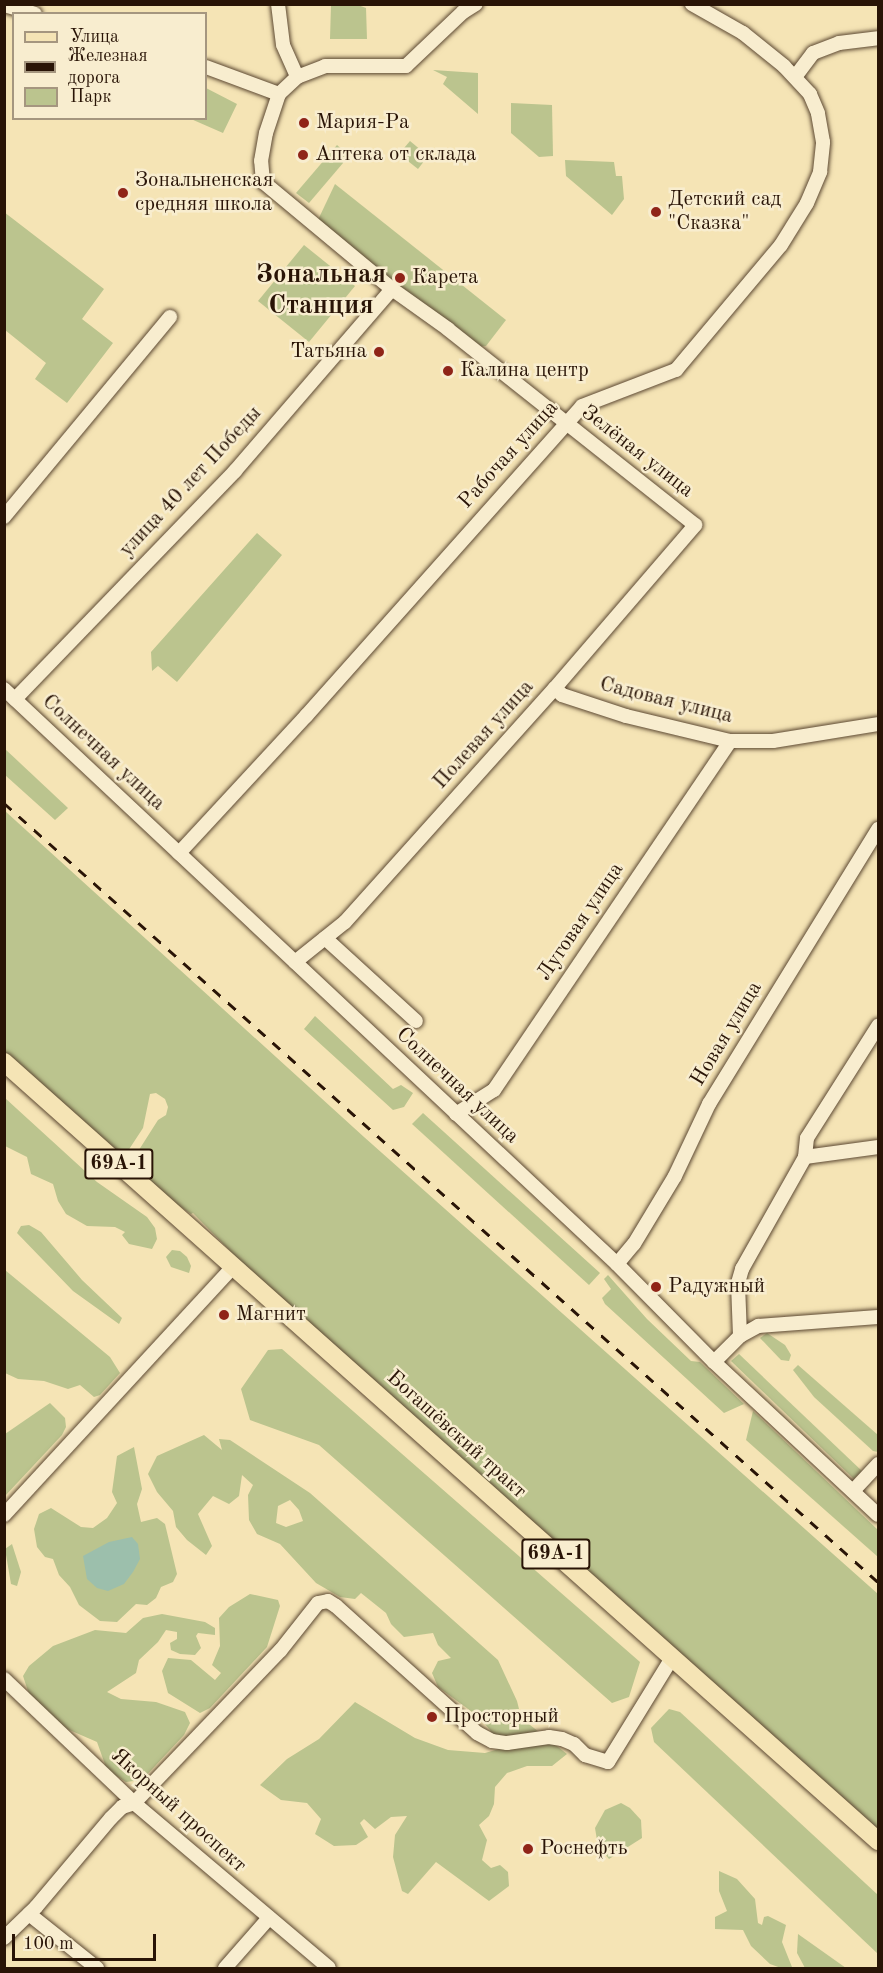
<!DOCTYPE html>
<html>
<head>
<meta charset="utf-8">
<style>
  body { margin:0 }
  #map { position:relative; width:883px; height:1973px; overflow:hidden; background:#f5e4b5; font-family:"Old Standard TT",serif }
  div>[style] { position:absolute }
  [style*='--x'] { left:calc(var(--x)*1px); top:calc(var(--y)*1px); width:calc(var(--w)*1px); rotate:calc(var(--a)*1deg) }
  .green>* { inset:0; background:#bbc48e }
  .water>* { inset:0; background:#9cbfac }
  .roads { filter:drop-shadow(0 0 2px #5c4832) drop-shadow(0 0 2px #5c4832) }
  .minor>* { height:14px; margin:-7px; padding:0 7px; transform-origin:7px; border-radius:7px; background:#f8edcf }
  .major>* { height:18px; margin:-9px; padding:0 9px; transform-origin:9px; border-radius:9px; background:#f5e4b5 }
  .rail>* { height:3px; margin-top:-1.5px; transform-origin:0; background:repeating-linear-gradient(90deg,#291406 0 10px,transparent 0 20px) }
  .dots>* { width:16px; height:16px; translate:-50% -50%; box-sizing:border-box; border:3px solid #f8edcf; border-radius:50% }
  span { translate:-50% -50%; white-space:nowrap; text-align:center; line-height:1.15; -webkit-text-stroke:5px #f8edcf; paint-order:stroke }
  .shield-label span { padding:2px 4px; background:#f8edcf; border:2px solid; border-radius:4px; -webkit-text-stroke-width:0 }
  .shield-label { font-size:20px; color:#291406; font-weight:700 }
  .poi-label { font-size:21px; color:#291406 }
  .left { translate:0 -50%; text-align:left }
  .right { translate:-100% -50%; text-align:right }
  .street-label { font-size:21px; color:#291406 }
  .district-label { font-size:27px; color:#291406; font-weight:700 }
  .frame { position:absolute; inset:0; border:6px solid #291406; pointer-events:none }
  .legend { position:absolute; left:12px; top:12px; width:195px; height:108px; box-sizing:border-box; background:#f8edcf; border:2px solid #a5967f; margin:0; padding:8px 10px; list-style:none; font-size:18px; color:#291406 }
  .legend li { display:flex; align-items:center; gap:12px; height:30px }
  .legend b { width:30px; border:2px solid #a5967f }
  .scale { position:absolute; left:12px; top:1934px; width:144px; height:27px; box-sizing:border-box; border:3px solid #291406; border-top:0; padding-left:8px; font-size:18px; line-height:21px; white-space:nowrap; color:#291406; -webkit-text-stroke:4px #f8edcf; paint-order:stroke }
</style>
</head>
<body>
<div id="map">
  <div class="green">
    <i style="clip-path:polygon(331px 5px,358px 5px,366px 8px,367px 39px,330px 39px)"></i>
    <i style="clip-path:polygon(433px 70px,478px 73px,478px 114px,443px 84px,447px 77px)"></i>
    <i style="clip-path:polygon(206px 88px,237px 104px,223px 133px,191px 119px,206px 118px)"></i>
    <i style="clip-path:polygon(511px 103px,552px 105px,553px 156px,539px 157px,511px 133px)"></i>
    <i style="clip-path:polygon(410px 141px,428px 156px,418px 169px,399px 154px)"></i>
    <i style="clip-path:polygon(337px 145px,349px 156px,309px 203px,296px 193px)"></i>
    <i style="clip-path:polygon(565px 160px,614px 162px,616px 176px,622px 176px,624px 199px,612px 215px,566px 176px)"></i>
    <i style="clip-path:polygon(335px 184px,506px 320px,486px 346px,477px 347px,317px 222px)"></i>
    <i style="clip-path:polygon(4px 212px,104px 289px,82px 319px,113px 343px,67px 403px,35px 379px,46px 363px,5px 330px)"></i>
    <i style="clip-path:polygon(304px 245px,355px 286px,309px 342px,258px 301px)"></i>
    <i style="clip-path:polygon(257px 533px,282px 555px,177px 682px,158px 666px,152px 671px,151px 652px)"></i>
    <i style="clip-path:polygon(4px 748px,68px 808px,55px 820px,5px 775px)"></i>
    <i style="clip-path:polygon(5px 811px,364px 1137px,878px 1594px,878px 1829px,242px 1263px,193px 1213px,191px 1214px,176px 1204px,130px 1164px,158px 1120px,166px 1115px,168px 1107px,165px 1099px,156px 1093px,150px 1094px,143px 1128px,124px 1157px,5px 1052px)"></i>
    <i style="clip-path:polygon(315px 1016px,393px 1089px,401px 1085px,413px 1093px,404px 1107px,393px 1110px,304px 1029px)"></i>
    <i style="clip-path:polygon(5px 1098px,97px 1182px,147px 1217px,155px 1228px,157px 1239px,152px 1249px,129px 1244px,122px 1235px,125px 1232px,115px 1227px,87px 1226px,66px 1214px,58px 1201px,53px 1184px,31px 1174px,27px 1157px,5px 1146px)"></i>
    <i style="clip-path:polygon(423px 1113px,600px 1273px,589px 1285px,412px 1124px)"></i>
    <i style="clip-path:polygon(29px 1225px,41px 1232px,82px 1280px,122px 1318px,119px 1324px,73px 1291px,17px 1233px,21px 1226px)"></i>
    <i style="clip-path:polygon(172px 1250px,180px 1251px,187px 1257px,191px 1266px,189px 1273px,171px 1267px,166px 1257px)"></i>
    <i style="clip-path:polygon(5px 1270px,110px 1357px,120px 1373px,100px 1395px,94px 1397px,80px 1385px,68px 1389px,44px 1381px,18px 1379px,5px 1373px)"></i>
    <i style="clip-path:polygon(608px 1275px,647px 1319px,691px 1361px,700px 1362px,744px 1404px,724px 1413px,605px 1304px,602px 1298px,611px 1289px,604px 1279px)"></i>
    <i style="clip-path:polygon(767px 1333px,785px 1345px,791px 1355px,789px 1361px,781px 1360px,760px 1338px)"></i>
    <i style="clip-path:polygon(282px 1349px,640px 1662px,629px 1697px,612px 1703px,319px 1445px,250px 1420px,241px 1389px,268px 1350px)"></i>
    <i style="clip-path:polygon(739px 1354px,862px 1471px,854px 1479px,731px 1361px)"></i>
    <i style="clip-path:polygon(798px 1365px,878px 1435px,878px 1452px,873px 1451px,814px 1397px,793px 1370px)"></i>
    <i style="clip-path:polygon(50px 1403px,65px 1418px,66px 1427px,62px 1435px,5px 1496px,5px 1434px)"></i>
    <i style="clip-path:polygon(753px 1411px,878px 1530px,878px 1557px,746px 1440px)"></i>
    <i style="clip-path:polygon(evenodd,204px 1435px,222px 1450px,219px 1439px,230px 1440px,310px 1493px,498px 1660px,517px 1701px,519px 1709px,511px 1710px,567px 1754px,552px 1766px,527px 1766px,507px 1773px,495px 1787px,494px 1804px,489px 1816px,479px 1825px,487px 1840px,482px 1860px,491px 1868px,500px 1865px,508px 1872px,509px 1886px,489px 1901px,436px 1862px,408px 1894px,402px 1891px,393px 1857px,395px 1835px,407px 1816px,391px 1817px,375px 1829px,364px 1819px,360px 1823px,368px 1837px,356px 1845px,334px 1846px,315px 1834px,321px 1819px,307px 1803px,281px 1800px,260px 1785px,287px 1759px,319px 1739px,355px 1702px,415px 1738px,448px 1750px,485px 1753px,499px 1749px,490px 1730px,479px 1717px,438px 1687px,432px 1673px,438px 1661px,451px 1658px,438px 1645px,433px 1633px,404px 1637px,391px 1624px,386px 1613px,361px 1593px,355px 1599px,340px 1597px,316px 1583px,280px 1544px,257px 1534px,249px 1520px,248px 1495px,253px 1485px,242px 1475px,239px 1496px,229px 1504px,213px 1496px,198px 1514px,212px 1546px,206px 1555px,187px 1540px,176px 1527px,173px 1511px,157px 1492px,148px 1474px,157px 1456px,204px 1435px,290px 1500px,299px 1510px,303px 1521px,286px 1527px,276px 1523px,278px 1506px,290px 1500px)"></i>
    <i style="clip-path:polygon(134px 1447px,142px 1489px,137px 1504px,141px 1522px,157px 1518px,165px 1524px,177px 1574px,173px 1582px,161px 1587px,156px 1598px,147px 1605px,136px 1604px,117px 1622px,100px 1621px,79px 1605px,70px 1587px,59px 1575px,53px 1559px,45px 1557px,37px 1547px,34px 1529px,39px 1514px,51px 1508px,81px 1527px,93px 1528px,107px 1518px,117px 1503px,112px 1492px,117px 1456px)"></i>
    <i style="clip-path:polygon(12px 1544px,21px 1572px,17px 1586px,11px 1584px,5px 1549px)"></i>
    <i style="clip-path:polygon(250px 1594px,278px 1600px,280px 1606px,267px 1647px,210px 1708px,200px 1713px,168px 1693px,162px 1671px,168px 1658px,191px 1660px,215px 1680px,221px 1673px,212px 1665px,220px 1646px,219px 1618px,229px 1607px)"></i>
    <i style="clip-path:polygon(162px 1614px,205px 1622px,215px 1628px,215px 1635px,198px 1633px,196px 1636px,201px 1648px,195px 1655px,180px 1654px,171px 1650px,170px 1643px,177px 1639px,177px 1632px,166px 1630px,158px 1642px,139px 1660px,136px 1673px,107px 1692px,121px 1699px,156px 1702px,185px 1712px,190px 1723px,184px 1735px,142px 1780px,126px 1782px,107px 1770px,97px 1742px,58px 1725px,29px 1694px,23px 1676px,29px 1666px,53px 1646px,95px 1630px,126px 1633px,143px 1618px)"></i>
    <i style="clip-path:polygon(669px 1709px,680px 1712px,878px 1895px,878px 1954px,654px 1742px,651px 1728px)"></i>
    <i style="clip-path:polygon(621px 1803px,630px 1808px,641px 1820px,642px 1838px,609px 1859px,598px 1846px,595px 1828px,605px 1810px)"></i>
    <i style="clip-path:polygon(719px 1871px,737px 1879px,755px 1899px,758px 1923px,762px 1925px,764px 1917px,768px 1916px,786px 1925px,782px 1942px,792px 1967px,791px 1968px,781px 1968px,770px 1964px,751px 1946px,743px 1930px,715px 1929px,715px 1917px,727px 1911px,719px 1891px)"></i>
    <i style="clip-path:polygon(798px 1934px,846px 1968px,805px 1968px,797px 1953px)"></i>
  </div>
  <div class="water">
    <i style="clip-path:polygon(132px 1537px,138px 1544px,140px 1559px,133px 1572px,124px 1584px,108px 1591px,97px 1588px,87px 1579px,83px 1556px,109px 1542px)"></i>
  </div>
  <div class="roads">
    <div class="minor">
      <i style="--x:278;--y:4;--w:41;--a:83"></i>
      <i style="--x:283;--y:45;--w:35;--a:66"></i>
      <i style="--x:4;--y:5;--w:32;--a:16"></i>
      <i style="--x:206;--y:67;--w:78;--a:20.3"></i>
      <i style="--x:795;--y:77;--w:30;--a:-53"></i>
      <i style="--x:813;--y:53;--w:28;--a:-21"></i>
      <i style="--x:839;--y:43;--w:39;--a:-7"></i>
      <i style="--x:4;--y:517;--w:260;--a:-50.3"></i>
      <i style="--x:555;--y:688;--w:10;--a:45"></i>
      <i style="--x:562;--y:695;--w:67;--a:18.2"></i>
      <i style="--x:626;--y:716;--w:107;--a:13.5"></i>
      <i style="--x:730;--y:741;--w:43;--a:0"></i>
      <i style="--x:773;--y:741;--w:106;--a:-9.2"></i>
      <i style="--x:4;--y:689;--w:840;--a:43.17"></i>
      <i style="--x:617;--y:1264;--w:138;--a:45.3"></i>
      <i style="--x:714;--y:1362;--w:224;--a:43"></i>
      <i style="--x:15;--y:699;--w:317;--a:-46"></i>
      <i style="--x:235;--y:471;--w:240;--a:-49.2"></i>
      <i style="--x:179;--y:853;--w:187;--a:-47.2"></i>
      <i style="--x:306;--y:716;--w:415;--a:-48.3"></i>
      <i style="--x:582;--y:406;--w:101;--a:-21"></i>
      <i style="--x:676;--y:370;--w:163;--a:-50"></i>
      <i style="--x:781;--y:245;--w:49;--a:-58.2"></i>
      <i style="--x:807;--y:203;--w:34;--a:-67"></i>
      <i style="--x:820;--y:172;--w:30;--a:-84"></i>
      <i style="--x:823;--y:142;--w:29;--a:-100"></i>
      <i style="--x:818;--y:113;--w:21;--a:-113"></i>
      <i style="--x:810;--y:94;--w:38;--a:-133"></i>
      <i style="--x:784;--y:66;--w:53;--a:-141.2"></i>
      <i style="--x:743;--y:33;--w:59;--a:-150.4"></i>
      <i style="--x:325;--y:938;--w:123;--a:42.4"></i>
      <i style="--x:295;--y:962;--w:64;--a:-38.7"></i>
      <i style="--x:345;--y:922;--w:314;--a:-48.1"></i>
      <i style="--x:555;--y:688;--w:215;--a:-49.3"></i>
      <i style="--x:695;--y:525;--w:315;--a:-141.6"></i>
      <i style="--x:448;--y:329;--w:69;--a:-144.5"></i>
      <i style="--x:392;--y:289;--w:168;--a:-140.3"></i>
      <i style="--x:263;--y:182;--w:21;--a:-95"></i>
      <i style="--x:261;--y:161;--w:28;--a:-80"></i>
      <i style="--x:266;--y:133;--w:41;--a:-71.6"></i>
      <i style="--x:279;--y:94;--w:25;--a:-43"></i>
      <i style="--x:297;--y:77;--w:30;--a:-21"></i>
      <i style="--x:325;--y:66;--w:81;--a:0"></i>
      <i style="--x:406;--y:66;--w:79;--a:-43.5"></i>
      <i style="--x:463;--y:12;--w:15;--a:-32"></i>
      <i style="--x:456;--y:1114;--w:45;--a:-32.3"></i>
      <i style="--x:494;--y:1090;--w:421;--a:-55.9"></i>
      <i style="--x:805;--y:1157;--w:74;--a:-7.8"></i>
      <i style="--x:617;--y:1264;--w:26;--a:-50"></i>
      <i style="--x:634;--y:1244;--w:79;--a:-58.9"></i>
      <i style="--x:675;--y:1176;--w:80;--a:-64.7"></i>
      <i style="--x:709;--y:1104;--w:323;--a:-58.4"></i>
      <i style="--x:740;--y:1336;--w:53;--a:-92.2"></i>
      <i style="--x:738;--y:1283;--w:15;--a:-74"></i>
      <i style="--x:742;--y:1269;--w:129;--a:-60.6"></i>
      <i style="--x:805;--y:1157;--w:19;--a:-84"></i>
      <i style="--x:807;--y:1138;--w:133;--a:-57.6"></i>
      <i style="--x:714;--y:1362;--w:37;--a:-45"></i>
      <i style="--x:740;--y:1336;--w:21;--a:-29"></i>
      <i style="--x:758;--y:1326;--w:120;--a:-4.3"></i>
      <i style="--x:853;--y:1491;--w:37;--a:-47"></i>
      <i style="--x:4;--y:1515;--w:338;--a:-47.3"></i>
      <i style="--x:4;--y:1679;--w:180;--a:43.6"></i>
      <i style="--x:134;--y:1803;--w:255;--a:40.2"></i>
      <i style="--x:29;--y:1914;--w:87;--a:38.5"></i>
      <i style="--x:4;--y:1938;--w:45;--a:-44.1"></i>
      <i style="--x:36;--y:1907;--w:116;--a:-49.9"></i>
      <i style="--x:111;--y:1818;--w:16;--a:-45"></i>
      <i style="--x:122;--y:1807;--w:13;--a:-18"></i>
      <i style="--x:134;--y:1803;--w:211;--a:-46.2"></i>
      <i style="--x:280;--y:1651;--w:61;--a:-51.6"></i>
      <i style="--x:318;--y:1603;--w:10;--a:-11"></i>
      <i style="--x:328;--y:1601;--w:9;--a:32"></i>
      <i style="--x:336;--y:1606;--w:190;--a:42"></i>
      <i style="--x:477;--y:1733;--w:17;--a:28"></i>
      <i style="--x:492;--y:1741;--w:15;--a:8"></i>
      <i style="--x:507;--y:1743;--w:42;--a:-8.1"></i>
      <i style="--x:549;--y:1737;--w:13;--a:9"></i>
      <i style="--x:562;--y:1739;--w:13;--a:23"></i>
      <i style="--x:574;--y:1744;--w:16;--a:45"></i>
      <i style="--x:585;--y:1755;--w:24;--a:17"></i>
      <i style="--x:608;--y:1762;--w:122;--a:-58.4"></i>
      <i style="--x:225;--y:1968;--w:67;--a:-48.7"></i>
    </div>
    <div class="major">
      <i style="--x:4;--y:1062;--w:1171;--a:41.71"></i>
    </div>
  </div>
  <div class="rail">
    <i style="--x:4;--y:803;--w:1171;--a:41.71"></i>
  </div>
  <div class="dots">
    <i style="left:304px;top:123px;background:#8f2418"></i>
    <i style="left:303px;top:155px;background:#8f2418"></i>
    <i style="left:123px;top:193px;background:#8f2418"></i>
    <i style="left:656px;top:212px;background:#8f2418"></i>
    <i style="left:400px;top:278px;background:#8f2418"></i>
    <i style="left:379px;top:352px;background:#8f2418"></i>
    <i style="left:448px;top:371px;background:#8f2418"></i>
    <i style="left:656px;top:1287px;background:#8f2418"></i>
    <i style="left:224px;top:1315px;background:#8f2418"></i>
    <i style="left:432px;top:1717px;background:#8f2418"></i>
    <i style="left:528px;top:1849px;background:#8f2418"></i>
  </div>
  <div class="shield-label">
    <span style="left:119px;top:1164px">69А-1</span>
    <span style="left:556px;top:1554px">69А-1</span>
  </div>
  <div class="poi-label">
    <span class="left" style="left:316px;top:123px">Мария-Ра</span>
    <span class="left" style="left:315px;top:155px">Аптека от склада</span>
    <span class="left" style="left:135px;top:193px">Зональненская<br>средняя школа</span>
    <span class="left" style="left:668px;top:212px">Детский сад<br>"Сказка"</span>
    <span class="left" style="left:412px;top:278px">Карета</span>
    <span class="right" style="left:367px;top:352px">Татьяна</span>
    <span class="left" style="left:460px;top:371px">Калина центр</span>
    <span class="left" style="left:668px;top:1287px">Радужный</span>
    <span class="left" style="left:236px;top:1315px">Магнит</span>
    <span class="left" style="left:444px;top:1717px">Просторный</span>
    <span class="left" style="left:540px;top:1849px">Роснефть</span>
  </div>
  <div class="street-label">
    <span style="left:637px;top:452px;rotate:38deg">Зелёная улица</span>
    <span style="left:509px;top:455px;rotate:-48deg">Рабочая улица</span>
    <span style="left:191px;top:482px;rotate:-47deg">улица 40 лет Победы</span>
    <span style="left:666px;top:701px;rotate:14deg">Садовая улица</span>
    <span style="left:484px;top:735px;rotate:-48deg">Полевая улица</span>
    <span style="left:103px;top:753px;rotate:43deg">Солнечная улица</span>
    <span style="left:581px;top:922px;rotate:-56deg">Луговая улица</span>
    <span style="left:727px;top:1034px;rotate:-59deg">Новая улица</span>
    <span style="left:457px;top:1086px;rotate:43deg">Солнечная улица</span>
    <span style="left:456px;top:1435px;rotate:42deg">Богашёвский тракт</span>
    <span style="left:178px;top:1811px;rotate:42deg">Якорный проспект</span>
  </div>
  <div class="district-label">
    <span style="left:321px;top:290px">Зональная<br>Станция</span>
  </div>
  <div class="frame"></div>
  <ul class="legend">
  <li><b style="height:8px;background:#f5e4b5"></b>Улица</li>
  <li><b style="height:8px;background:#291406"></b>Железная дорога</li>
  <li><b style="height:16px;background:#bbc48e"></b>Парк</li>
  </ul>
  <div class="scale">100 m</div>
</div>
</body>
</html>
